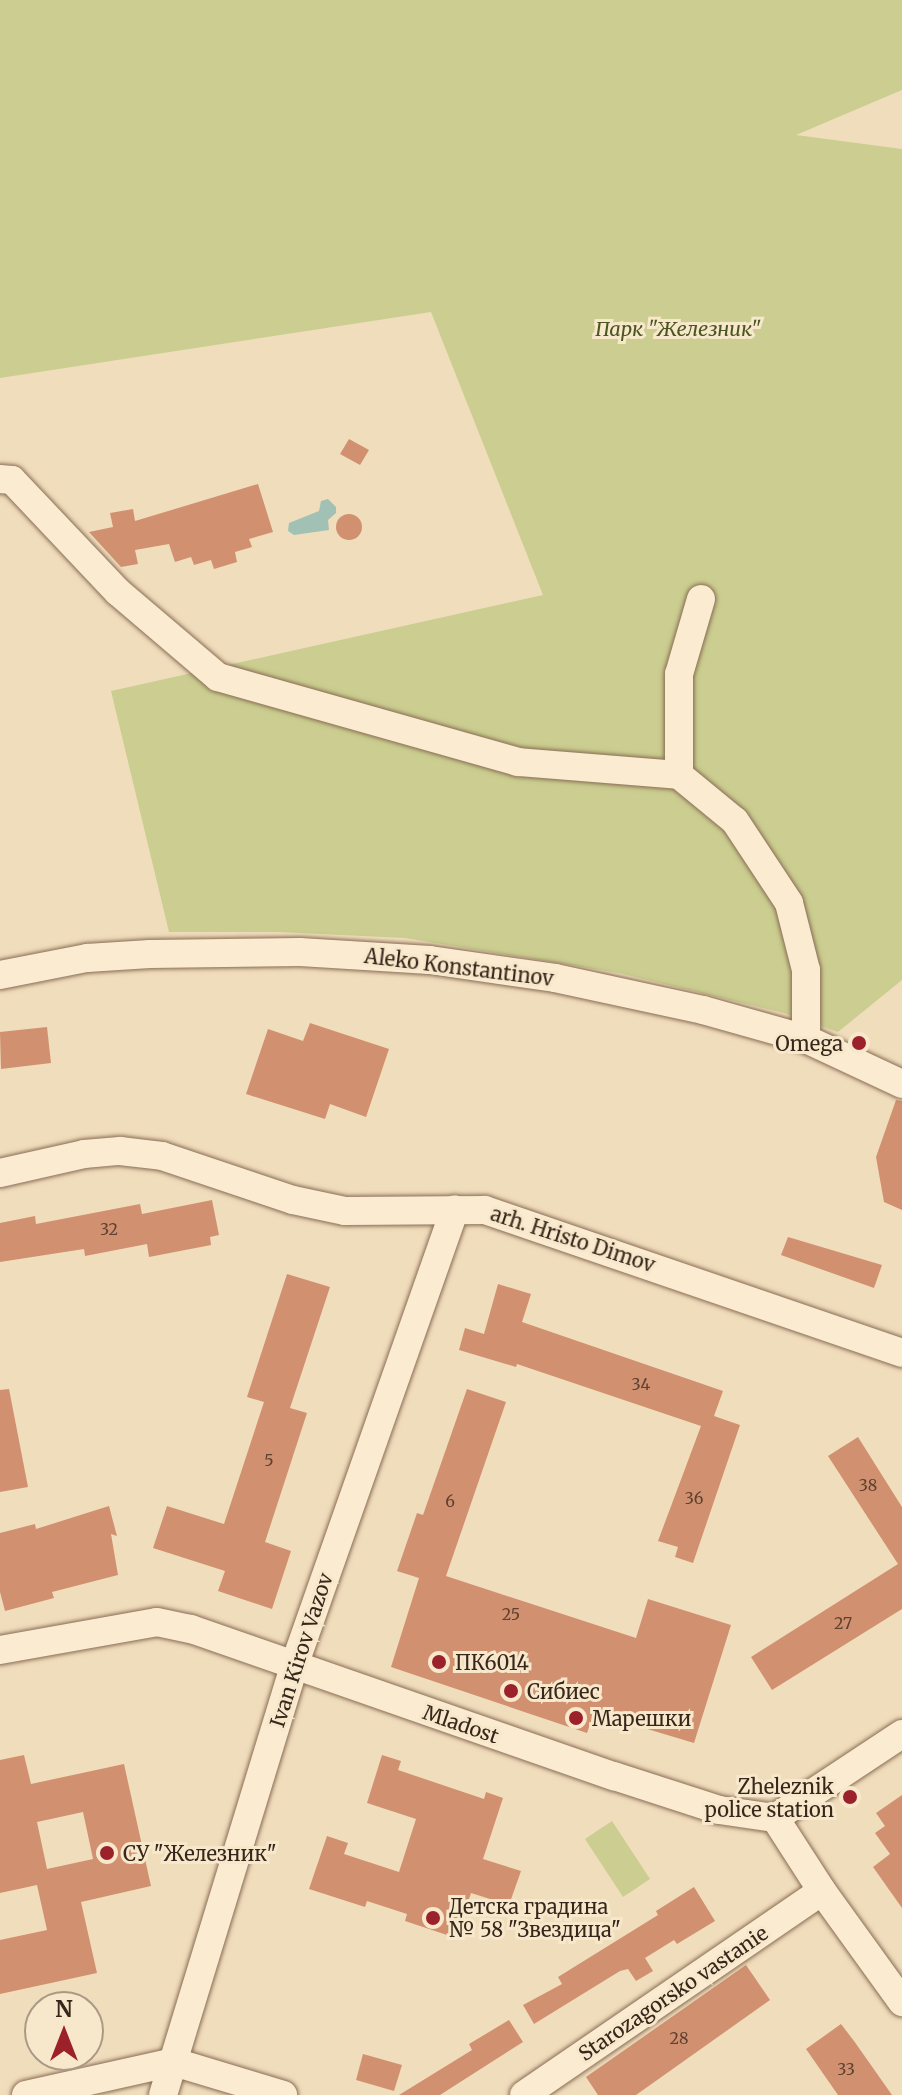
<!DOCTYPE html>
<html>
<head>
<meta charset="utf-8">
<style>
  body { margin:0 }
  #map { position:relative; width:902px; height:2095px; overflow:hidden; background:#f0ddbc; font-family:Merriweather,serif }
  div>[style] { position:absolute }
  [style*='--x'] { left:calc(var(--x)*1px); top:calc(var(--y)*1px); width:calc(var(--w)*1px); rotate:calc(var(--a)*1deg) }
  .green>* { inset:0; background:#cbce90 }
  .water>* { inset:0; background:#a1c1b5 }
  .building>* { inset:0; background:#d19170 }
  .round { border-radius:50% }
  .roads { filter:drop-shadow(0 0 2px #896d55) drop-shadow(0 0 2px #896d55) }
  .minor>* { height:28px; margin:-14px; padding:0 14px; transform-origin:14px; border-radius:14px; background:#fbebd0 }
  .dots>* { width:22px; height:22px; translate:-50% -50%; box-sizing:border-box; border:4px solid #f7e8cc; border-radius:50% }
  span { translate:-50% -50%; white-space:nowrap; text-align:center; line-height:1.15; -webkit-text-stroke:6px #f7e8cc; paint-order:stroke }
  .number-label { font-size:16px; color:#5e4130 }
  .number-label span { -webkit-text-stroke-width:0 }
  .park-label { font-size:20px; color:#4b5520; font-style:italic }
  .street-label { font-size:20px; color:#37261b }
  .poi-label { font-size:20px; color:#37261b }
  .right { translate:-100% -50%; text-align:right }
  .left { translate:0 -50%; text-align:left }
  .north { position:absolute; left:24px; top:1991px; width:80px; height:80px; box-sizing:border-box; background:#f7e8cc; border:2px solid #aa9a85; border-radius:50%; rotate:0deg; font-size:22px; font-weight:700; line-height:32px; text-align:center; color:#37261b }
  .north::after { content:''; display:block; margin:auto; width:28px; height:36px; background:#9b212b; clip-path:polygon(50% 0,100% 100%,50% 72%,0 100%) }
</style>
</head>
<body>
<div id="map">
  <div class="green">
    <i style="clip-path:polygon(0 0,902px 0,902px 90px,796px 135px,902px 149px,902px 980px,838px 1032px,784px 1013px,619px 973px,405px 938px,278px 932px,169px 932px,111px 691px,543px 595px,431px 312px,0 378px)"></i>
    <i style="clip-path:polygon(612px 1821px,650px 1879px,623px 1897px,585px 1839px)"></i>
  </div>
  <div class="water">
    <i style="clip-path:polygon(328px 499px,336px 507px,336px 513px,328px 520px,329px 530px,294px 535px,288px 531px,289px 523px,319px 511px,321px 501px)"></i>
  </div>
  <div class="building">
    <i style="clip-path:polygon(349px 439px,369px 450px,360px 465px,340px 454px)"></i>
    <i style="clip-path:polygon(258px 484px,273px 532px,249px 539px,252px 547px,235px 552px,237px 562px,214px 569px,211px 560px,194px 565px,191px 557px,175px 562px,169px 544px,135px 550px,138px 564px,121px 567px,89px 532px,113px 527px,110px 513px,133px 509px,135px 521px)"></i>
    <i class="round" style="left:336px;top:514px;width:26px;height:26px"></i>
    <i style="clip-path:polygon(310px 1023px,389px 1049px,366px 1117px,330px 1104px,325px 1119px,246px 1094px,268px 1029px,303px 1041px)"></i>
    <i style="clip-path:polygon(47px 1027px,51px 1063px,1px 1069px,0 1032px)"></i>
    <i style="clip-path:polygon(896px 1100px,902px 1101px,902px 1210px,884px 1202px,876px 1157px)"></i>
    <i style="clip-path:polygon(212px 1200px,219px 1235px,210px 1237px,211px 1245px,149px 1257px,147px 1244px,85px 1256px,84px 1249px,0 1262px,0 1223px,35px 1216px,36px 1224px,140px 1204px,142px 1214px)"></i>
    <i style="clip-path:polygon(788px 1237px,882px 1265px,874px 1288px,781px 1255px)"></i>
    <i style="clip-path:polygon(287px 1274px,330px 1287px,290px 1408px,307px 1413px,265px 1542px,291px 1551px,272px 1609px,218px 1591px,225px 1571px,153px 1548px,167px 1506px,224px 1524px,264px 1402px,247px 1397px)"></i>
    <i style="clip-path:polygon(498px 1284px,531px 1294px,522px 1322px,723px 1391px,714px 1416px,740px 1425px,693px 1563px,675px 1557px,678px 1547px,658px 1541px,701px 1426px,517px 1364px,516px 1367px,459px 1350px,465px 1328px,484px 1334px)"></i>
    <i style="clip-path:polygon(9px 1389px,28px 1487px,0 1492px,0 1390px)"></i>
    <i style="clip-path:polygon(467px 1389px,506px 1402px,446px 1576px,636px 1638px,648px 1599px,731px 1625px,694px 1743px,594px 1713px,587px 1733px,391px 1667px,419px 1578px,397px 1571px,417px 1513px,423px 1515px)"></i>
    <i style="clip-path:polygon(858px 1437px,902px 1507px,902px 1609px,772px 1690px,751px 1657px,898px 1564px,828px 1456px)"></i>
    <i style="clip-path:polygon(109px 1506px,117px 1536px,111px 1534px,118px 1575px,52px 1592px,54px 1598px,5px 1611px,0 1592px,0 1533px,35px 1524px,36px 1529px)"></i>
    <i style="clip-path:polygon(evenodd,24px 1755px,31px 1784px,124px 1764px,151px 1886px,81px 1902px,97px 1973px,0 1994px,0 1940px,47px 1930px,37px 1885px,0 1893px,0 1760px,24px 1755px,83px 1812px,93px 1859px,47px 1869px,37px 1822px,83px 1812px)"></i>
    <i style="clip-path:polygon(382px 1755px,401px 1761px,398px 1770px,484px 1799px,486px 1792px,503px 1798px,483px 1859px,521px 1871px,509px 1905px,471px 1893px,456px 1938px,405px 1921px,407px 1914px,367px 1901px,365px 1907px,309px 1889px,327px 1836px,348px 1843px,344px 1854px,399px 1872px,416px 1819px,367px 1803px)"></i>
    <i style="clip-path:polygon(902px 1795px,902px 1908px,873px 1867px,890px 1854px,875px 1833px,885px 1826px,876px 1813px)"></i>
    <i style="clip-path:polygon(694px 1887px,715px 1921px,677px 1944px,674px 1940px,645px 1958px,653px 1971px,636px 1981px,628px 1969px,620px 1971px,534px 2024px,523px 2005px,562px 1984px,558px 1977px,658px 1915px,656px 1911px)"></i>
    <i style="clip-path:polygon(746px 1965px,770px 2000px,636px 2095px,598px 2095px,586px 2077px)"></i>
    <i style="clip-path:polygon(509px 2020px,523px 2042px,440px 2095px,399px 2095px,472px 2050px,469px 2044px)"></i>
    <i style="clip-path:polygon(841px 2024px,854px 2041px,892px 2095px,838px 2095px,806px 2049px)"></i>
    <i style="clip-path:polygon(363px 2054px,402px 2065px,394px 2091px,356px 2080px)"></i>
  </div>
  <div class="roads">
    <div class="minor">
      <i style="--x:0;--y:479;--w:12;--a:5"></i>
      <i style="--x:12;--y:480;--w:154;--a:46.6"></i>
      <i style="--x:118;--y:592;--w:131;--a:40.4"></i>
      <i style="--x:218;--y:677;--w:312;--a:15.8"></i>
      <i style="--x:518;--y:762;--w:162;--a:4.6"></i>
      <i style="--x:701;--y:599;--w:78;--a:106.3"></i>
      <i style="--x:679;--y:674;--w:101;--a:90"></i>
      <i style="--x:679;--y:775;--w:72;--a:39.4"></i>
      <i style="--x:735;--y:821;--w:98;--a:56.6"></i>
      <i style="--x:789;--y:903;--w:69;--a:75.8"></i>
      <i style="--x:806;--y:970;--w:69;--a:90"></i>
      <i style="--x:0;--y:975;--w:89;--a:-11.1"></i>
      <i style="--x:87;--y:958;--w:63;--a:-3.6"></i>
      <i style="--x:150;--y:954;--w:150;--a:-0.8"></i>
      <i style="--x:300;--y:952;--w:130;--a:3.5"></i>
      <i style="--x:430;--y:960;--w:126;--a:8.2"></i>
      <i style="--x:555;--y:978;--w:151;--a:12.2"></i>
      <i style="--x:703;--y:1010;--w:107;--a:15.7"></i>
      <i style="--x:806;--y:1039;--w:106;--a:25.1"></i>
      <i style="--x:0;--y:1173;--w:86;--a:-12.7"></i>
      <i style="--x:84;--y:1154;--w:36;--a:-5"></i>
      <i style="--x:120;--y:1151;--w:42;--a:6.8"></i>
      <i style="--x:162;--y:1156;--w:138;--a:18.6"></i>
      <i style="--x:293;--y:1200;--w:53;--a:11.9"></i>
      <i style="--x:345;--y:1211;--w:140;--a:-0.4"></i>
      <i style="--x:485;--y:1210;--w:441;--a:18.9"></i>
      <i style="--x:0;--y:1650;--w:159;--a:-10.1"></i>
      <i style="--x:157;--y:1622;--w:35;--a:12"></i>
      <i style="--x:191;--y:1629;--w:448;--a:19.2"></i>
      <i style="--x:614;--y:1776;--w:110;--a:17.9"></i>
      <i style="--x:719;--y:1810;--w:57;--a:8.1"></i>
      <i style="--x:775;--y:1818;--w:152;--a:-33.5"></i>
      <i style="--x:775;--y:1818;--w:87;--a:57.2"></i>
      <i style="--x:822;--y:1891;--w:137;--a:54.2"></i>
      <i style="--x:26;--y:2095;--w:152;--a:-12.6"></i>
      <i style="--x:174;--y:2062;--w:114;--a:16.8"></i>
      <i style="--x:163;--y:2095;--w:449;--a:-73"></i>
      <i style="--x:294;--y:1666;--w:484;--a:-70.6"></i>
      <i style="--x:524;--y:2095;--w:361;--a:-34.4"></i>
    </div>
  </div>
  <div class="dots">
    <i style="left:859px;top:1043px;background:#9b212b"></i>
    <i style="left:439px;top:1662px;background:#9b212b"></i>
    <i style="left:511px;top:1691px;background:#9b212b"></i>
    <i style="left:576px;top:1718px;background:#9b212b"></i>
    <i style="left:850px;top:1797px;background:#9b212b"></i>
    <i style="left:107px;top:1853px;background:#9b212b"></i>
    <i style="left:433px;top:1918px;background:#9b212b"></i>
  </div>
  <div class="number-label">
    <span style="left:109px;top:1229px">32</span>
    <span style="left:641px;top:1384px">34</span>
    <span style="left:269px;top:1460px">5</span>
    <span style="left:868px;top:1485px">38</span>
    <span style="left:694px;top:1498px">36</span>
    <span style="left:450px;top:1501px">6</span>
    <span style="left:511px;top:1614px">25</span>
    <span style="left:843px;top:1623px">27</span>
    <span style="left:679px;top:2038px">28</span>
    <span style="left:846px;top:2069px">33</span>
  </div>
  <div class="park-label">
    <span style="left:678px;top:328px">Парк "Железник"</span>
  </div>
  <div class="street-label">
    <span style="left:459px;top:967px;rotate:7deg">Aleko Konstantinov</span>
    <span style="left:573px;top:1239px;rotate:18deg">arh. Hristo Dimov</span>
    <span style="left:301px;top:1650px;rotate:-72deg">Ivan Kirov Vazov</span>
    <span style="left:461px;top:1724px;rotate:19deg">Mladost</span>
    <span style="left:673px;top:1993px;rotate:-34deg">Starozagorsko vastanie</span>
  </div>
  <div class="poi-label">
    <span class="right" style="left:843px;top:1043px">Omega</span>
    <span class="left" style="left:455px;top:1662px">ПК6014</span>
    <span class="left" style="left:527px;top:1691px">Сибиес</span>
    <span class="left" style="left:592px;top:1718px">Марешки</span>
    <span class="right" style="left:834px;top:1798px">Zheleznik<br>police station</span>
    <span class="left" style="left:123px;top:1853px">СУ "Железник"</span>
    <span class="left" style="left:449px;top:1918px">Детска градина<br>№ 58 "Звездица"</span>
  </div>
  <div class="north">N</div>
</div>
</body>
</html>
